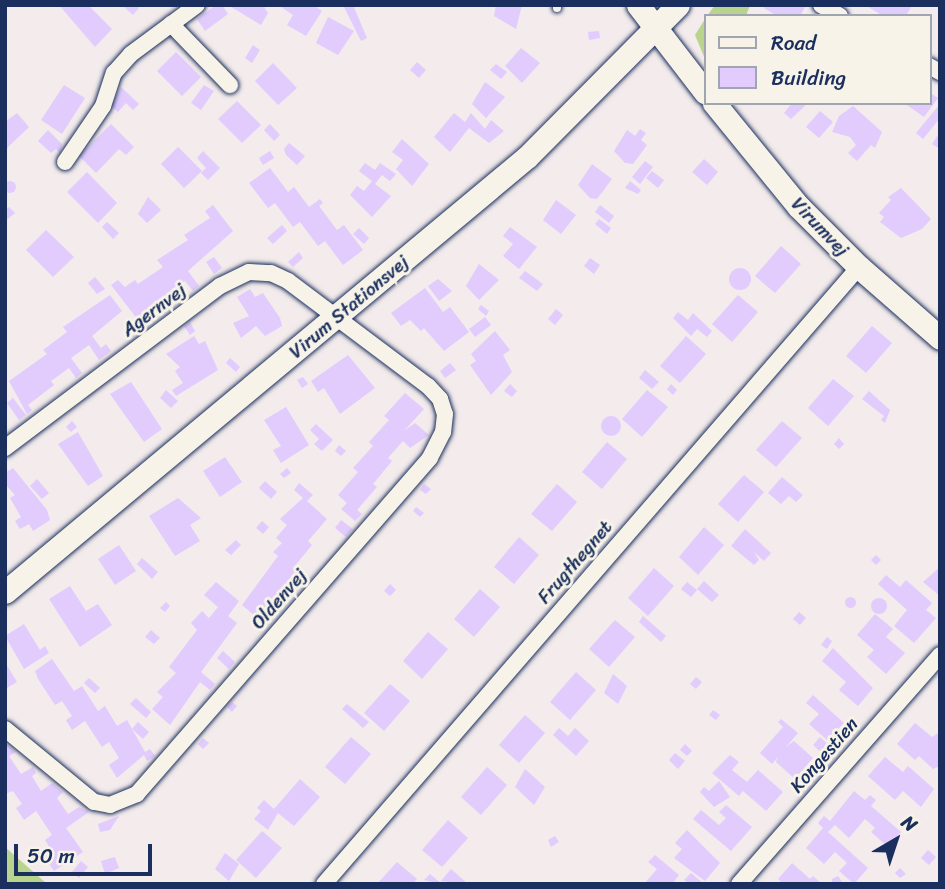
<!DOCTYPE html>
<html>
<head>
<meta charset="utf-8">
<style>
  body { margin:0 }
  #map { position:relative; width:945px; height:889px; overflow:hidden; background:#f3ebec; font-family:Sriracha,sans-serif }
  div>[style] { position:absolute }
  [style*='--x'] { left:calc(var(--x)*1px); top:calc(var(--y)*1px); width:calc(var(--w)*1px); rotate:calc(var(--a)*1deg) }
  .green>* { inset:0; background:#b9d58d }
  .building>* { inset:0; background:#e1ccfd }
  .round { border-radius:50% }
  .roads { filter:drop-shadow(0 0 2px #1b2f5e) drop-shadow(0 0 2px #1b2f5e) }
  .lane>* { height:8px; margin:-4px; padding:0 4px; transform-origin:4px; border-radius:4px; background:#f7f3e8 }
  .street>* { height:16px; margin:-8px; padding:0 8px; transform-origin:8px; border-radius:8px; background:#f7f3e8 }
  .secondary>* { height:23px; margin:-11.5px; padding:0 11.5px; transform-origin:11.5px; border-radius:11.5px; background:#f7f3e8 }
  span { translate:-50% -50%; white-space:nowrap; text-align:center; line-height:1.15; -webkit-text-stroke:6px #f7f3e8; paint-order:stroke }
  .street-label { font-size:19px; color:#1b2f5e }
  .frame { position:absolute; inset:0; border:7px solid #1b2f5e; pointer-events:none }
  .legend { position:absolute; left:704px; top:14px; width:228px; height:91px; box-sizing:border-box; background:#f7f3e8; border:2px solid #9fa5b1; margin:0; padding:9px 12px; list-style:none; font-size:21px; color:#1b2f5e }
  .legend li { display:flex; align-items:center; gap:14px; height:35px }
  .legend b { width:35px; border:2px solid #9fa5b1 }
  .north { position:absolute; left:861px; top:805px; width:70px; height:70px; -webkit-text-stroke:5px #f7f3e8; paint-order:stroke; rotate:39deg; font-size:19px; font-weight:700; line-height:28px; text-align:center; color:#1b2f5e }
  .north::after { content:''; display:block; margin:auto; width:24px; height:32px; background:#1b2f5e; clip-path:polygon(50% 0,100% 100%,50% 72%,0 100%) }
  .scale { position:absolute; left:14px; top:844px; width:138px; height:32px; box-sizing:border-box; border:4px solid #1b2f5e; border-top:0; padding-left:9px; font-size:21px; line-height:24px; white-space:nowrap; color:#1b2f5e; -webkit-text-stroke:5px #f7f3e8; paint-order:stroke }
</style>
</head>
<body>
<div id="map">
  <div class="green">
    <i style="clip-path:polygon(715px 5px,750px 5px,746px 16px,707px 16px)"></i>
    <i style="clip-path:polygon(705px 19px,705px 59px,695px 35px)"></i>
    <i style="clip-path:polygon(5px 847px,47px 884px,5px 884px)"></i>
  </div>
  <div class="building">
    <i style="clip-path:polygon(59px 5px,88px 5px,112px 29px,95px 47px)"></i>
    <i style="clip-path:polygon(122px 5px,137px 5px,139px 8px,133px 15px)"></i>
    <i style="clip-path:polygon(216px 5px,222px 5px,228px 14px,205px 31px,197px 19px)"></i>
    <i style="clip-path:polygon(228px 5px,263px 5px,268px 13px,261px 25px)"></i>
    <i style="clip-path:polygon(278px 5px,313px 5px,322px 11px,306px 36px,287px 25px,293px 15px)"></i>
    <i style="clip-path:polygon(343px 5px,353px 5px,367px 38px,361px 41px)"></i>
    <i style="clip-path:polygon(496px 5px,522px 5px,516px 29px,494px 16px)"></i>
    <i style="clip-path:polygon(766px 5px,803px 5px,805px 7px,800px 16px,777px 16px,764px 8px)"></i>
    <i style="clip-path:polygon(865px 5px,912px 5px,906px 16px,883px 16px)"></i>
    <i style="clip-path:polygon(328px 17px,354px 31px,338px 55px,316px 43px)"></i>
    <i style="clip-path:polygon(599px 31px,600px 38px,589px 40px,588px 32px)"></i>
    <i style="clip-path:polygon(253px 45px,260px 50px,252px 63px,245px 58px)"></i>
    <i style="clip-path:polygon(521px 48px,540px 63px,522px 83px,505px 66px)"></i>
    <i style="clip-path:polygon(176px 52px,201px 77px,182px 96px,157px 71px)"></i>
    <i style="clip-path:polygon(417px 62px,426px 70px,419px 78px,410px 70px)"></i>
    <i style="clip-path:polygon(273px 63px,297px 88px,278px 105px,255px 81px)"></i>
    <i style="clip-path:polygon(496px 64px,507px 72px,501px 79px,490px 70px)"></i>
    <i style="clip-path:polygon(485px 82px,505px 97px,486px 118px,472px 104px)"></i>
    <i style="clip-path:polygon(64px 85px,85px 98px,62px 134px,41px 120px)"></i>
    <i style="clip-path:polygon(204px 85px,214px 91px,201px 110px,191px 103px)"></i>
    <i style="clip-path:polygon(121px 87px,139px 104px,133px 110px,126px 103px,118px 112px,111px 106px)"></i>
    <i style="clip-path:polygon(929px 92px,938px 98px,924px 117px,904px 103px,929px 103px)"></i>
    <i style="clip-path:polygon(237px 101px,261px 125px,242px 143px,218px 119px)"></i>
    <i style="clip-path:polygon(792px 103px,808px 103px,791px 119px,784px 113px)"></i>
    <i style="clip-path:polygon(940px 104px,940px 118px,923px 139px,916px 133px)"></i>
    <i style="clip-path:polygon(853px 106px,882px 132px,875px 148px,871px 145px,857px 161px,848px 153px,856px 145px,850px 137px,832px 132px,839px 116px)"></i>
    <i style="clip-path:polygon(820px 111px,833px 122px,819px 138px,806px 127px)"></i>
    <i style="clip-path:polygon(17px 113px,29px 127px,5px 150px,5px 122px)"></i>
    <i style="clip-path:polygon(454px 113px,465px 122px,471px 113px,485px 129px,491px 120px,504px 131px,489px 143px,469px 128px,450px 152px,434px 137px)"></i>
    <i style="clip-path:polygon(111px 124px,134px 147px,126px 155px,119px 149px,96px 173px,79px 156px)"></i>
    <i style="clip-path:polygon(270px 124px,280px 135px,274px 141px,264px 130px)"></i>
    <i style="clip-path:polygon(640px 129px,646px 133px,641px 140px,647px 145px,633px 164px,625px 163px,614px 151px,627px 130px,635px 136px)"></i>
    <i style="clip-path:polygon(48px 130px,62px 144px,60px 153px,56px 149px,51px 153px,38px 141px)"></i>
    <i style="clip-path:polygon(940px 132px,940px 149px,932px 144px)"></i>
    <i style="clip-path:polygon(402px 139px,429px 164px,412px 186px,396px 169px,403px 160px,392px 152px)"></i>
    <i style="clip-path:polygon(289px 143px,305px 156px,297px 165px,286px 155px,284px 149px)"></i>
    <i style="clip-path:polygon(178px 147px,202px 171px,184px 188px,161px 164px)"></i>
    <i style="clip-path:polygon(203px 151px,220px 168px,208px 180px,201px 173px,206px 168px,197px 158px)"></i>
    <i style="clip-path:polygon(270px 151px,274px 158px,263px 165px,259px 158px)"></i>
    <i style="clip-path:polygon(704px 159px,718px 172px,707px 185px,692px 172px)"></i>
    <i style="clip-path:polygon(645px 161px,653px 167px,640px 184px,632px 177px)"></i>
    <i style="clip-path:polygon(365px 163px,375px 170px,380px 163px,396px 174px,390px 181px,382px 175px,375px 184px,391px 196px,372px 217px,350px 195px,357px 186px,364px 191px,372px 181px,359px 171px)"></i>
    <i style="clip-path:polygon(592px 164px,612px 179px,597px 199px,590px 198px,578px 185px)"></i>
    <i style="clip-path:polygon(270px 168px,288px 192px,294px 187px,309px 207px,320px 199px,323px 203px,319px 206px,337px 230px,344px 225px,363px 250px,343px 265px,325px 241px,318px 246px,300px 222px,293px 227px,275px 203px,268px 208px,249px 183px)"></i>
    <i style="clip-path:polygon(652px 171px,664px 180px,658px 188px,646px 178px)"></i>
    <i style="clip-path:polygon(87px 172px,117px 203px,98px 223px,67px 192px)"></i>
    <i style="clip-path:polygon(630px 181px,641px 190px,638px 194px,625px 188px)"></i>
    <i class="round" style="left:4px;top:181px;width:12px;height:12px"></i>
    <i style="clip-path:polygon(901px 188px,931px 219px,922px 229px,901px 238px,880px 222px,884px 217px,879px 213px,891px 200px,888px 197px)"></i>
    <i style="clip-path:polygon(148px 197px,161px 210px,147px 223px,138px 214px)"></i>
    <i style="clip-path:polygon(556px 200px,576px 215px,561px 234px,543px 220px)"></i>
    <i style="clip-path:polygon(213px 205px,233px 231px,188px 271px,199px 286px,193px 291px,185px 281px,167px 294px,171px 298px,138px 320px,111px 285px,118px 280px,125px 287px,135px 280px,138px 284px,163px 267px,157px 260px,188px 240px,184px 235px,210px 218px,205px 211px)"></i>
    <i style="clip-path:polygon(600px 205px,614px 216px,609px 223px,595px 212px)"></i>
    <i style="clip-path:polygon(9px 207px,15px 213px,5px 221px,5px 210px)"></i>
    <i style="clip-path:polygon(599px 219px,611px 228px,607px 234px,595px 224px)"></i>
    <i style="clip-path:polygon(107px 222px,119px 233px,113px 239px,102px 227px)"></i>
    <i style="clip-path:polygon(282px 225px,287px 231px,273px 244px,267px 238px)"></i>
    <i style="clip-path:polygon(510px 227px,537px 247px,519px 269px,503px 256px,513px 244px,503px 236px)"></i>
    <i style="clip-path:polygon(359px 228px,369px 238px,364px 244px,353px 234px)"></i>
    <i style="clip-path:polygon(46px 230px,74px 257px,53px 277px,26px 250px)"></i>
    <i style="clip-path:polygon(781px 246px,801px 264px,775px 293px,755px 276px)"></i>
    <i style="clip-path:polygon(299px 252px,303px 258px,293px 267px,288px 262px)"></i>
    <i style="clip-path:polygon(214px 257px,222px 268px,214px 274px,206px 262px)"></i>
    <i style="clip-path:polygon(590px 258px,600px 265px,594px 274px,584px 266px)"></i>
    <i style="clip-path:polygon(479px 264px,499px 280px,479px 300px,466px 286px)"></i>
    <i class="round" style="left:729px;top:268px;width:22px;height:22px"></i>
    <i style="clip-path:polygon(525px 271px,543px 284px,537px 291px,519px 278px)"></i>
    <i style="clip-path:polygon(95px 277px,105px 289px,97px 294px,88px 283px)"></i>
    <i style="clip-path:polygon(438px 279px,452px 291px,439px 301px,428px 286px)"></i>
    <i style="clip-path:polygon(425px 288px,443px 312px,450px 307px,469px 332px,444px 351px,424px 328px,421px 331px,410px 320px,401px 326px,391px 313px)"></i>
    <i style="clip-path:polygon(250px 289px,255px 297px,263px 293px,280px 318px,282px 326px,265px 336px,256px 326px,241px 338px,233px 323px,249px 316px,237px 297px)"></i>
    <i style="clip-path:polygon(110px 295px,122px 311px,92px 336px,101px 348px,106px 344px,111px 351px,99px 360px,89px 345px,71px 358px,82px 373px,76px 378px,69px 368px,51px 381px,54px 385px,28px 405px,32px 410px,27px 414px,9px 381px,47px 354px,43px 350px,67px 332px,63px 327px)"></i>
    <i style="clip-path:polygon(738px 295px,758px 312px,732px 342px,712px 324px)"></i>
    <i style="clip-path:polygon(481px 305px,489px 311px,486px 316px,478px 309px)"></i>
    <i style="clip-path:polygon(556px 309px,563px 315px,555px 325px,548px 319px)"></i>
    <i style="clip-path:polygon(678px 312px,688px 320px,693px 313px,712px 331px,707px 337px,697px 329px,691px 336px,673px 318px)"></i>
    <i style="clip-path:polygon(485px 317px,491px 325px,475px 337px,469px 329px)"></i>
    <i style="clip-path:polygon(190px 322px,195px 331px,190px 335px,184px 326px)"></i>
    <i style="clip-path:polygon(872px 326px,892px 343px,866px 373px,846px 356px)"></i>
    <i style="clip-path:polygon(495px 331px,510px 350px,503px 355px,512px 372px,491px 395px,470px 365px,476px 361px,471px 354px)"></i>
    <i style="clip-path:polygon(194px 336px,199px 344px,205px 341px,218px 370px,176px 396px,172px 390px,183px 383px,175px 371px,180px 367px,166px 354px)"></i>
    <i style="clip-path:polygon(686px 336px,706px 354px,680px 383px,660px 366px)"></i>
    <i style="clip-path:polygon(348px 355px,375px 388px,340px 414px,324px 388px,318px 392px,311px 381px)"></i>
    <i style="clip-path:polygon(230px 358px,240px 367px,236px 372px,226px 363px)"></i>
    <i style="clip-path:polygon(450px 363px,456px 370px,445px 378px,440px 371px)"></i>
    <i style="clip-path:polygon(645px 370px,659px 382px,652px 389px,639px 378px)"></i>
    <i style="clip-path:polygon(303px 377px,308px 384px,302px 388px,297px 380px)"></i>
    <i style="clip-path:polygon(833px 379px,854px 396px,828px 426px,808px 408px)"></i>
    <i style="clip-path:polygon(131px 382px,162px 429px,144px 442px,110px 394px)"></i>
    <i style="clip-path:polygon(510px 384px,517px 391px,512px 397px,504px 391px)"></i>
    <i style="clip-path:polygon(671px 384px,677px 390px,673px 395px,667px 389px)"></i>
    <i style="clip-path:polygon(166px 390px,178px 401px,171px 408px,160px 398px)"></i>
    <i style="clip-path:polygon(647px 390px,668px 407px,642px 437px,622px 419px)"></i>
    <i style="clip-path:polygon(869px 391px,890px 410px,885px 423px,881px 420px,884px 416px,862px 399px)"></i>
    <i style="clip-path:polygon(405px 393px,424px 409px,404px 431px,415px 423px,429px 435px,410px 448px,403px 441px,388px 458px,392px 461px,373px 484px,377px 487px,357px 510px,362px 514px,355px 521px,341px 509px,347px 503px,338px 495px,358px 472px,353px 468px,373px 446px,369px 442px,389px 420px,384px 416px)"></i>
    <i style="clip-path:polygon(13px 398px,26px 415px,19px 420px,7px 403px)"></i>
    <i style="clip-path:polygon(286px 407px,309px 445px,281px 463px,273px 450px,281px 446px,264px 420px)"></i>
    <i class="round" style="left:601px;top:416px;width:20px;height:20px"></i>
    <i style="clip-path:polygon(72px 421px,77px 427px,71px 432px,66px 427px)"></i>
    <i style="clip-path:polygon(782px 421px,802px 438px,776px 467px,756px 450px)"></i>
    <i style="clip-path:polygon(316px 424px,333px 440px,322px 451px,314px 444px,319px 439px,310px 430px)"></i>
    <i style="clip-path:polygon(78px 432px,103px 476px,88px 486px,58px 444px)"></i>
    <i style="clip-path:polygon(839px 438px,844px 444px,839px 449px,834px 444px)"></i>
    <i style="clip-path:polygon(607px 442px,627px 459px,602px 489px,582px 472px)"></i>
    <i style="clip-path:polygon(339px 445px,346px 451px,341px 456px,335px 451px)"></i>
    <i style="clip-path:polygon(225px 457px,242px 482px,220px 497px,203px 471px)"></i>
    <i style="clip-path:polygon(13px 468px,47px 510px,50px 520px,33px 531px,29px 524px,20px 529px,15px 521px,21px 517px,10px 498px,15px 495px,5px 484px,5px 473px)"></i>
    <i style="clip-path:polygon(287px 468px,291px 473px,284px 478px,280px 474px)"></i>
    <i style="clip-path:polygon(744px 475px,764px 492px,738px 522px,718px 504px)"></i>
    <i style="clip-path:polygon(782px 477px,803px 495px,796px 502px,789px 496px,781px 504px,768px 493px)"></i>
    <i style="clip-path:polygon(37px 479px,49px 493px,42px 499px,30px 486px)"></i>
    <i style="clip-path:polygon(265px 481px,277px 492px,271px 499px,259px 488px)"></i>
    <i style="clip-path:polygon(299px 483px,313px 495px,307px 501px,327px 519px,308px 541px,312px 545px,293px 568px,297px 571px,277px 594px,281px 598px,261px 621px,242px 605px,278px 556px,273px 552px,282px 543px,276px 538px,287px 525px,280px 519px,303px 498px,294px 490px)"></i>
    <i style="clip-path:polygon(424px 484px,431px 489px,426px 494px,420px 490px)"></i>
    <i style="clip-path:polygon(557px 484px,577px 502px,552px 531px,531px 514px)"></i>
    <i style="clip-path:polygon(178px 498px,201px 518px,190px 525px,200px 541px,175px 556px,149px 516px)"></i>
    <i style="clip-path:polygon(416px 507px,424px 513px,420px 517px,413px 511px)"></i>
    <i style="clip-path:polygon(341px 520px,353px 529px,346px 537px,335px 528px)"></i>
    <i style="clip-path:polygon(262px 521px,269px 527px,263px 534px,256px 528px)"></i>
    <i style="clip-path:polygon(704px 527px,724px 545px,698px 575px,679px 557px)"></i>
    <i style="clip-path:polygon(745px 529px,771px 553px,764px 561px,754px 552px,759px 560px,754px 565px,731px 546px)"></i>
    <i style="clip-path:polygon(519px 537px,539px 555px,514px 584px,494px 567px)"></i>
    <i style="clip-path:polygon(236px 540px,241px 545px,231px 555px,225px 550px)"></i>
    <i style="clip-path:polygon(119px 545px,136px 571px,115px 585px,98px 559px)"></i>
    <i style="clip-path:polygon(876px 555px,881px 560px,876px 565px,871px 560px)"></i>
    <i style="clip-path:polygon(142px 558px,158px 572px,152px 579px,137px 564px)"></i>
    <i style="clip-path:polygon(940px 567px,940px 596px,923px 582px)"></i>
    <i style="clip-path:polygon(654px 568px,674px 586px,648px 616px,628px 598px)"></i>
    <i style="clip-path:polygon(886px 575px,900px 587px,906px 580px,932px 603px,926px 610px,936px 618px,914px 643px,894px 626px,907px 610px,878px 584px)"></i>
    <i style="clip-path:polygon(704px 581px,719px 595px,712px 602px,697px 589px)"></i>
    <i style="clip-path:polygon(216px 582px,239px 601px,228px 616px,237px 623px,201px 672px,215px 684px,210px 690px,200px 682px,170px 725px,152px 709px,163px 697px,157px 692px,176px 673px,169px 667px,197px 630px,191px 623px,202px 611px,209px 618px,218px 607px,204px 595px)"></i>
    <i style="clip-path:polygon(687px 582px,697px 590px,691px 597px,681px 589px)"></i>
    <i style="clip-path:polygon(390px 584px,396px 590px,390px 596px,384px 591px)"></i>
    <i style="clip-path:polygon(70px 586px,86px 611px,98px 604px,112px 625px,80px 647px,49px 599px)"></i>
    <i style="clip-path:polygon(480px 589px,500px 607px,474px 637px,454px 619px)"></i>
    <i class="round" style="left:844.5px;top:596.5px;width:11px;height:11px"></i>
    <i class="round" style="left:871px;top:598px;width:16px;height:16px"></i>
    <i style="clip-path:polygon(166px 602px,170px 606px,165px 612px,160px 608px)"></i>
    <i style="clip-path:polygon(799px 612px,806px 618px,800px 625px,793px 619px)"></i>
    <i style="clip-path:polygon(875px 614px,893px 629px,886px 637px,905px 653px,886px 674px,867px 657px,874px 650px,857px 635px)"></i>
    <i style="clip-path:polygon(643px 616px,666px 636px,661px 642px,639px 622px)"></i>
    <i style="clip-path:polygon(615px 620px,635px 637px,609px 667px,589px 649px)"></i>
    <i style="clip-path:polygon(24px 624px,40px 650px,45px 646px,49px 653px,24px 669px,5px 636px)"></i>
    <i style="clip-path:polygon(151px 630px,160px 638px,154px 644px,145px 637px)"></i>
    <i style="clip-path:polygon(428px 632px,448px 649px,422px 679px,403px 661px)"></i>
    <i style="clip-path:polygon(827px 637px,832px 641px,827px 649px,821px 645px)"></i>
    <i style="clip-path:polygon(833px 648px,873px 688px,858px 706px,839px 690px,846px 682px,822px 661px)"></i>
    <i style="clip-path:polygon(223px 651px,235px 662px,229px 669px,217px 658px)"></i>
    <i style="clip-path:polygon(52px 659px,74px 691px,82px 686px,98px 711px,105px 706px,117px 726px,127px 720px,145px 752px,150px 749px,155px 756px,147px 761px,144px 755px,117px 778px,109px 765px,119px 758px,109px 742px,102px 747px,85px 721px,72px 730px,66px 720px,72px 716px,62px 701px,55px 705px,38px 679px,35px 671px)"></i>
    <i style="clip-path:polygon(8px 667px,17px 682px,5px 689px,5px 668px)"></i>
    <i style="clip-path:polygon(576px 672px,596px 690px,570px 720px,550px 702px)"></i>
    <i style="clip-path:polygon(613px 674px,627px 686px,618px 704px,604px 693px)"></i>
    <i style="clip-path:polygon(696px 677px,702px 682px,696px 689px,690px 684px)"></i>
    <i style="clip-path:polygon(89px 678px,100px 688px,95px 693px,84px 683px)"></i>
    <i style="clip-path:polygon(390px 684px,410px 701px,384px 731px,364px 713px)"></i>
    <i style="clip-path:polygon(813px 695px,844px 723px,827px 740px,809px 724px,819px 714px,806px 703px)"></i>
    <i style="clip-path:polygon(136px 698px,151px 712px,146px 718px,130px 704px)"></i>
    <i style="clip-path:polygon(232px 702px,237px 706px,232px 712px,227px 707px)"></i>
    <i style="clip-path:polygon(347px 704px,369px 722px,363px 728px,342px 709px)"></i>
    <i style="clip-path:polygon(713px 710px,720px 715px,716px 720px,709px 715px)"></i>
    <i style="clip-path:polygon(525px 715px,545px 733px,519px 763px,499px 745px)"></i>
    <i style="clip-path:polygon(781px 719px,798px 733px,786px 747px,794px 741px,813px 758px,795px 779px,776px 762px,778px 757px,772px 764px,760px 753px,783px 727px,778px 722px)"></i>
    <i style="clip-path:polygon(138px 722px,149px 732px,143px 739px,132px 729px)"></i>
    <i style="clip-path:polygon(915px 723px,932px 737px,940px 732px,940px 766px,933px 769px,919px 756px,915px 760px,897px 744px)"></i>
    <i style="clip-path:polygon(559px 728px,568px 736px,575px 728px,589px 741px,576px 756px,553px 735px)"></i>
    <i style="clip-path:polygon(351px 737px,371px 754px,345px 784px,325px 767px)"></i>
    <i style="clip-path:polygon(820px 737px,834px 750px,827px 758px,813px 745px)"></i>
    <i style="clip-path:polygon(203px 738px,209px 743px,203px 749px,198px 744px)"></i>
    <i style="clip-path:polygon(5px 743px,16px 752px,9px 756px,21px 774px,33px 767px,36px 773px,32px 776px,41px 791px,52px 783px,63px 792px,57px 798px,68px 814px,79px 807px,89px 812px,66px 828px,83px 852px,54px 871px,44px 856px,52px 851px,45px 840px,52px 835px,36px 811px,24px 820px,16px 808px,22px 804px,13px 791px,5px 794px)"></i>
    <i style="clip-path:polygon(685px 744px,692px 751px,687px 756px,680px 750px)"></i>
    <i style="clip-path:polygon(675px 753px,685px 761px,678px 769px,669px 760px)"></i>
    <i style="clip-path:polygon(730px 755px,739px 762px,732px 770px,747px 782px,758px 770px,783px 792px,766px 811px,743px 791px,739px 796px,712px 773px)"></i>
    <i style="clip-path:polygon(885px 757px,903px 772px,908px 766px,934px 789px,921px 807px,903px 791px,895px 800px,868px 776px)"></i>
    <i style="clip-path:polygon(487px 767px,507px 785px,481px 815px,461px 797px)"></i>
    <i style="clip-path:polygon(525px 769px,545px 787px,534px 805px,515px 787px)"></i>
    <i style="clip-path:polygon(300px 779px,320px 797px,294px 826px,278px 813px,268px 830px,254px 819px,261px 811px,257px 808px,264px 800px,274px 809px)"></i>
    <i style="clip-path:polygon(719px 781px,730px 797px,714px 807px,700px 792px,704px 787px,709px 791px)"></i>
    <i style="clip-path:polygon(854px 791px,865px 800px,870px 795px,876px 800px,871px 806px,901px 832px,888px 847px,871px 832px,875px 828px,865px 819px,849px 838px,835px 825px,828px 832px,868px 868px,854px 884px,839px 871px,847px 863px,835px 852px,824px 864px,806px 848px,823px 828px,818px 823px,824px 816px,830px 821px)"></i>
    <i style="clip-path:polygon(726px 805px,752px 827px,731px 851px,693px 819px,701px 810px,719px 825px,726px 818px,719px 812px)"></i>
    <i style="clip-path:polygon(119px 816px,110px 830px,100px 832px,98px 824px)"></i>
    <i style="clip-path:polygon(448px 820px,468px 838px,442px 867px,422px 850px)"></i>
    <i style="clip-path:polygon(687px 830px,720px 863px,705px 881px,674px 858px,682px 849px,675px 843px)"></i>
    <i style="clip-path:polygon(262px 831px,282px 848px,256px 878px,236px 860px)"></i>
    <i style="clip-path:polygon(555px 836px,559px 842px,551px 847px,548px 840px)"></i>
    <i style="clip-path:polygon(928px 850px,936px 857px,929px 865px,921px 858px)"></i>
    <i style="clip-path:polygon(225px 853px,239px 864px,229px 881px,215px 869px)"></i>
    <i style="clip-path:polygon(655px 855px,679px 875px,672px 884px,644px 884px,657px 869px,648px 862px)"></i>
    <i style="clip-path:polygon(115px 857px,119px 868px,105px 874px,101px 861px)"></i>
    <i style="clip-path:polygon(81px 861px,88px 867px,79px 878px,72px 872px)"></i>
    <i style="clip-path:polygon(397px 862px,417px 879px,412px 884px,377px 884px)"></i>
    <i style="clip-path:polygon(792px 863px,810px 879px,813px 876px,822px 884px,783px 884px,778px 879px)"></i>
    <i style="clip-path:polygon(900px 868px,906px 874px,900px 878px,895px 873px)"></i>
    <i style="clip-path:polygon(451px 869px,468px 884px,441px 881px)"></i>
    <i style="clip-path:polygon(691px 873px,704px 884px,689px 884px,684px 880px)"></i>
    <i style="clip-path:polygon(430px 874px,442px 884px,424px 880px)"></i>
    <i style="clip-path:polygon(838px 876px,842px 882px,832px 884px,832px 879px)"></i>
  </div>
  <div class="roads">
    <div class="lane">
      <i style="--x:557;--y:5;--w:3;--a:90"></i>
    </div>
    <div class="street">
      <i style="--x:821;--y:5;--w:22;--a:30"></i>
      <i style="--x:171;--y:24;--w:85;--a:46"></i>
      <i style="--x:929;--y:66;--w:13;--a:29"></i>
      <i style="--x:65;--y:162;--w:68;--a:-55.8"></i>
      <i style="--x:103;--y:106;--w:35;--a:-72"></i>
      <i style="--x:114;--y:73;--w:25;--a:-48"></i>
      <i style="--x:131;--y:54;--w:82;--a:-36.6"></i>
      <i style="--x:5;--y:448;--w:269;--a:-37"></i>
      <i style="--x:220;--y:286;--w:32;--a:-26"></i>
      <i style="--x:249;--y:272;--w:22;--a:3"></i>
      <i style="--x:271;--y:273;--w:19;--a:25"></i>
      <i style="--x:288;--y:281;--w:175;--a:36.9"></i>
      <i style="--x:428;--y:386;--w:18;--a:47"></i>
      <i style="--x:440;--y:399;--w:16;--a:72"></i>
      <i style="--x:445;--y:414;--w:18;--a:96"></i>
      <i style="--x:443;--y:432;--w:29;--a:117"></i>
      <i style="--x:430;--y:458;--w:446;--a:131.1"></i>
      <i style="--x:137;--y:794;--w:29;--a:158"></i>
      <i style="--x:110;--y:805;--w:16;--a:-169"></i>
      <i style="--x:94;--y:802;--w:115;--a:-140.6"></i>
      <i style="--x:324;--y:884;--w:817;--a:-49.07"></i>
      <i style="--x:739;--y:884;--w:305;--a:-48.7"></i>
    </div>
    <div class="secondary">
      <i style="--x:638;--y:5;--w:110;--a:52.4"></i>
      <i style="--x:714;--y:103;--w:133;--a:50.8"></i>
      <i style="--x:798;--y:206;--w:86;--a:45"></i>
      <i style="--x:859;--y:267;--w:108;--a:41.2"></i>
      <i style="--x:5;--y:592;--w:679;--a:-39.81"></i>
      <i style="--x:527;--y:157;--w:214;--a:-45.2"></i>
    </div>
  </div>
  <div class="street-label">
    <span style="left:820px;top:227px;rotate:46deg">Virumvej</span>
    <span style="left:349px;top:307px;rotate:-40deg">Virum Stationsvej</span>
    <span style="left:154px;top:310px;rotate:-37deg">Agernvej</span>
    <span style="left:575px;top:562px;rotate:-49deg">Frugthegnet</span>
    <span style="left:279px;top:599px;rotate:-49deg">Oldenvej</span>
    <span style="left:824px;top:755px;rotate:-49deg">Kongestien</span>
  </div>
  <div class="frame"></div>
  <ul class="legend">
  <li><b style="height:9px;background:#f7f3e8"></b>Road</li>
  <li><b style="height:19px;background:#e1ccfd"></b>Building</li>
  </ul>
  <div class="north">N</div>
  <div class="scale">50 m</div>
</div>
</body>
</html>
